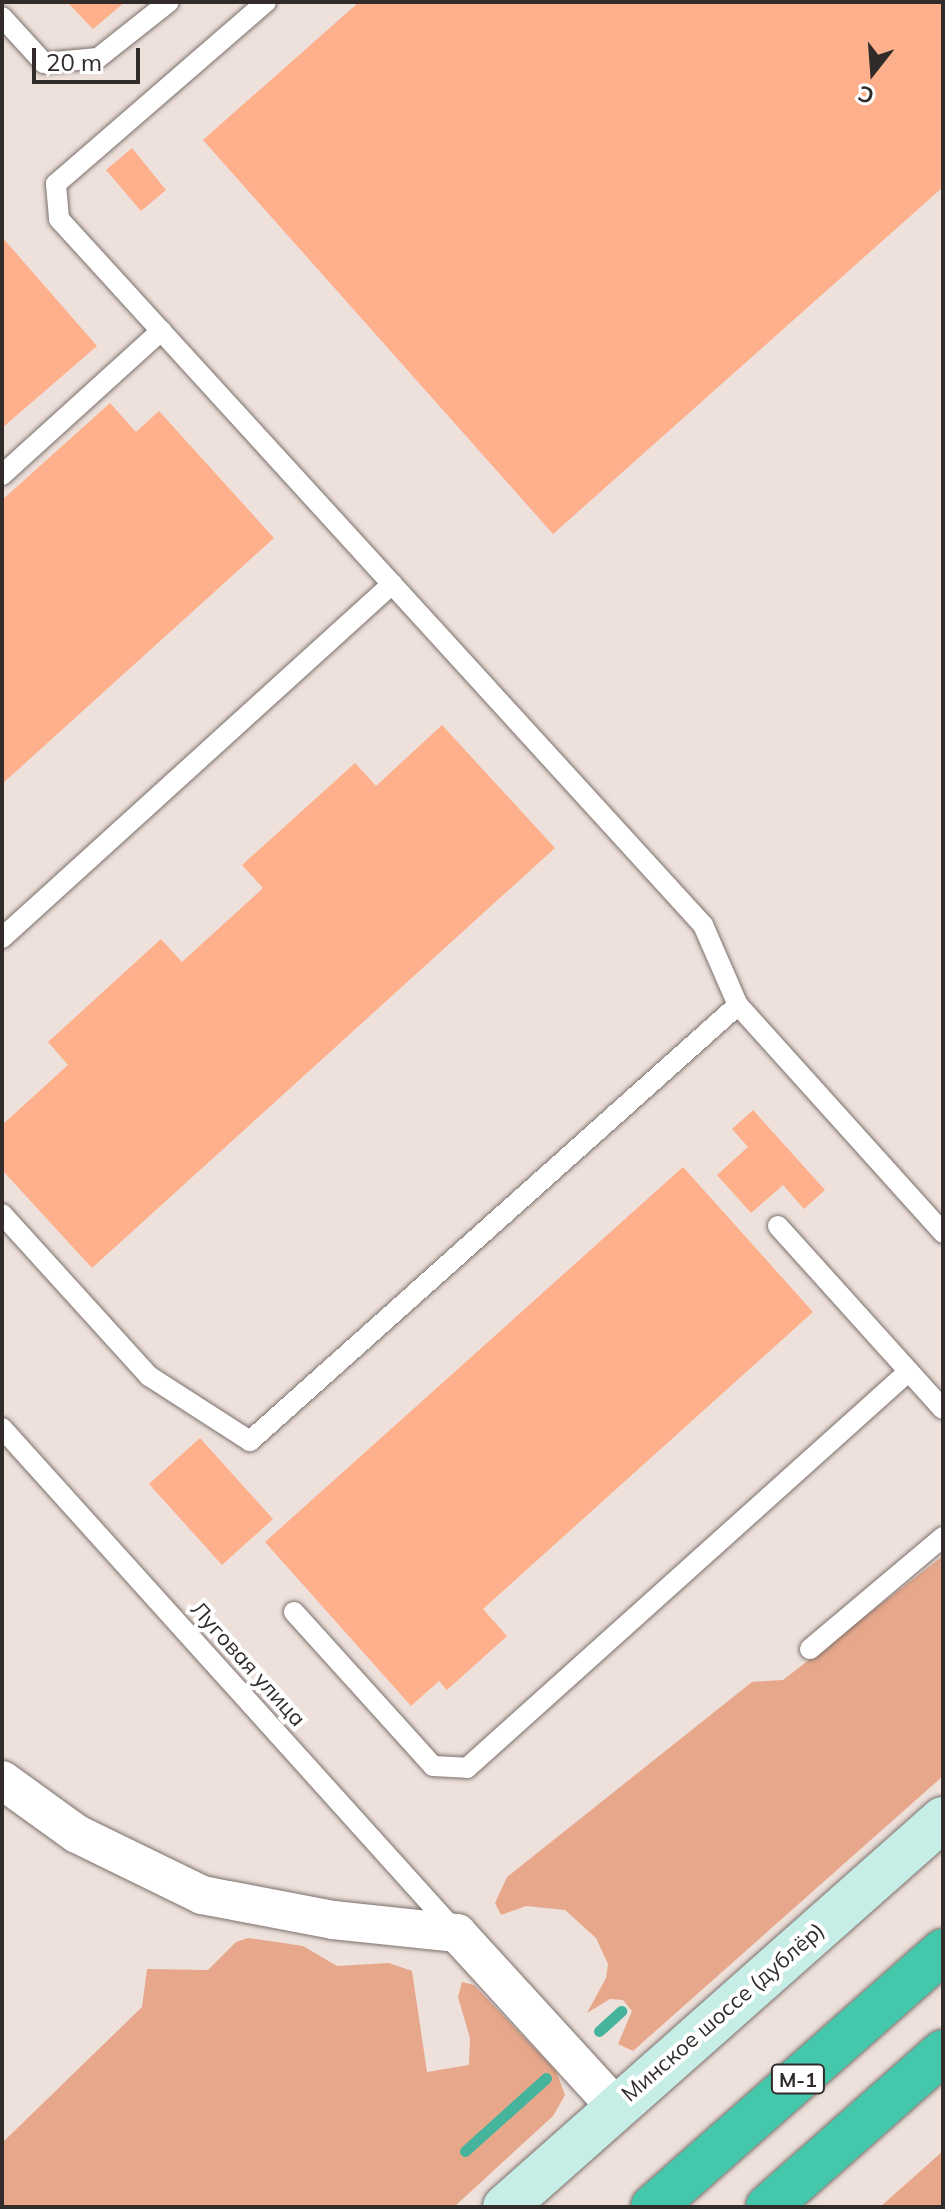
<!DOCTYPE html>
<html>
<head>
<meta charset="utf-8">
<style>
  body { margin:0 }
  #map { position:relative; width:945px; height:2209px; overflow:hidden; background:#eee1dc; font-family:Mulish,sans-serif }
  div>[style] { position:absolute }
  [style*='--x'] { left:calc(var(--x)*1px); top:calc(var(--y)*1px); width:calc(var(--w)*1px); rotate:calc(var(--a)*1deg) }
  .green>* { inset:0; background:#e6a78a }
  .stream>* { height:11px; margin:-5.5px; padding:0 5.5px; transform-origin:5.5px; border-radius:5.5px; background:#46b49c }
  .building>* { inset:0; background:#feaf8b }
  .roads { filter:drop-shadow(0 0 2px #7c706b) drop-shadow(0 0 2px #7c706b) }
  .lane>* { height:20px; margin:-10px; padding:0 10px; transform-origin:10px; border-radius:10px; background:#fff }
  .street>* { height:38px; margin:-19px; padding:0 19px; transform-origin:19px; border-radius:19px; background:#fff }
  .secondary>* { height:44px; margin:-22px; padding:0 22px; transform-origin:22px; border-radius:22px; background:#c7eee6 }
  .highway>* { height:44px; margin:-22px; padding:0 22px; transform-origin:22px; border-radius:22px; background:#45c7ac }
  span { translate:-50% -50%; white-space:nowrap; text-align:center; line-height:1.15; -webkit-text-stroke:8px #fff; paint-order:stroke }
  .shield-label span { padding:2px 6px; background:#fff; border:2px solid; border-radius:6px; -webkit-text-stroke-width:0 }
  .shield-label { font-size:20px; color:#312c2a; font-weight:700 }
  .street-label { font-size:22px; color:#312c2a }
  .frame { position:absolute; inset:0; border:4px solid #312c2a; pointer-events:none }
  .north { position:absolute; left:833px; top:32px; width:80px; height:80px; -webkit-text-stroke:6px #fff; paint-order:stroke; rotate:197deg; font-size:22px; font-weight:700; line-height:32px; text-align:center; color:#312c2a }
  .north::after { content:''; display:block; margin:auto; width:28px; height:36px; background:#312c2a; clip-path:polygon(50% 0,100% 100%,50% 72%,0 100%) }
  .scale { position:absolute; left:32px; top:48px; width:108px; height:36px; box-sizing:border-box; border:4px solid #312c2a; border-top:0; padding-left:10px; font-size:24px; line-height:28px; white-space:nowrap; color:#312c2a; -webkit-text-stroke:6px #fff; paint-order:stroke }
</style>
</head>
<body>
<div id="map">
  <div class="green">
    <i style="clip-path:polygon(943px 1556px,943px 1776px,633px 2051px,618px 2044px,632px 2011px,623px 2000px,610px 1999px,587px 2013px,606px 1978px,608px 1964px,596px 1938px,565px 1910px,526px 1906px,501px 1915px,495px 1903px,507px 1877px,752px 1682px,783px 1680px)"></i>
    <i style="clip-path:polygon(248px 1938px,303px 1946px,337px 1966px,389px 1963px,412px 1971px,427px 2072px,469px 2065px,470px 2038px,458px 1997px,462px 1982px,474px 1985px,556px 2071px,565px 2095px,553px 2116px,454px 2207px,2px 2207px,2px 2143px,142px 2007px,147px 1969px,208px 1970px,236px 1942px)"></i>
    <i style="clip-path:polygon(943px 2151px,943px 2207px,880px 2207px)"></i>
  </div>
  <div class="stream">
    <i style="--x:599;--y:2031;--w:30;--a:-42"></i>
    <i style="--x:465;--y:2151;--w:109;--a:-42"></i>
  </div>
  <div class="building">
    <i style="clip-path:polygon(67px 2px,125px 2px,93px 29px)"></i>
    <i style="clip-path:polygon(359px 2px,943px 2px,943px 187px,553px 534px,203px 140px)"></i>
    <i style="clip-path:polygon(132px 148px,166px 190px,141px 211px,106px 170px)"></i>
    <i style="clip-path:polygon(2px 237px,97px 346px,2px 428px)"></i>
    <i style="clip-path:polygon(110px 403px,136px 432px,159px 411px,274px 538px,2px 784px,2px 500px)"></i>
    <i style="clip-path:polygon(442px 725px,555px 848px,92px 1268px,2px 1170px,2px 1125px,68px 1065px,48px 1042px,161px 939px,182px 962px,263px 888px,242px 865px,355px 763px,376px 786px)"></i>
    <i style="clip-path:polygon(753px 1110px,825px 1190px,804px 1209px,783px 1185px,751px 1213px,717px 1175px,748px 1147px,732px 1129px)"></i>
    <i style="clip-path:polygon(683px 1167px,813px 1312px,483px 1609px,507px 1636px,447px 1690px,439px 1681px,411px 1706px,265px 1542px)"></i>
    <i style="clip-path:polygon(200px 1438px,273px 1519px,222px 1565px,149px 1484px)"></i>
  </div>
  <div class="roads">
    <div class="lane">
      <i style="--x:266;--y:2;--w:278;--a:139.1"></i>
      <i style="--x:56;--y:184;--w:35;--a:85"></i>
      <i style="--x:59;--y:219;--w:956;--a:47.63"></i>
      <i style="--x:703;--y:925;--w:87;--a:66.4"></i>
      <i style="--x:738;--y:1005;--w:307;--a:48"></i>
      <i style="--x:2;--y:17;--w:62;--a:47.6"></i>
      <i style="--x:44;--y:63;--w:54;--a:-5.3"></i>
      <i style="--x:98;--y:58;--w:90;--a:-38.3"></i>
      <i style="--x:2;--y:475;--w:215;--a:-42.2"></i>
      <i style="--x:2;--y:938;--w:527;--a:-42.23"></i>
      <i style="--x:2;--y:1214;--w:219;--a:47.8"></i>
      <i style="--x:149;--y:1376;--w:120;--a:32.8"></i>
      <i style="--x:250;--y:1441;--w:654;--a:-41.78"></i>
      <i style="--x:778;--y:1226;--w:246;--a:48"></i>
      <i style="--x:2;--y:1428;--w:680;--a:47.98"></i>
      <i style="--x:294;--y:1612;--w:207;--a:47.9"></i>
      <i style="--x:433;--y:1766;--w:34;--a:3"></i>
      <i style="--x:467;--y:1768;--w:594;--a:-41.93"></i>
      <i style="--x:810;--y:1649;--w:174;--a:-40.1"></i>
    </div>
    <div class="street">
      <i style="--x:2;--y:1780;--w:92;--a:35.8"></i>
      <i style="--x:77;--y:1834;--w:139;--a:26"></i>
      <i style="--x:202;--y:1895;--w:133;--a:10.8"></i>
      <i style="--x:333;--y:1920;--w:125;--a:6"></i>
      <i style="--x:457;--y:1933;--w:236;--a:47.6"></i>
    </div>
    <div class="secondary">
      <i style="--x:505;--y:2207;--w:585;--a:-41.54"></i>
    </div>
    <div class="highway">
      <i style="--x:653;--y:2207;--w:387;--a:-41.4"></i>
      <i style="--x:768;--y:2207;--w:234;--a:-41.5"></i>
    </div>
  </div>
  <div class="shield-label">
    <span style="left:798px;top:2079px">М-1</span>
  </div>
  <div class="street-label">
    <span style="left:248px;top:1664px;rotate:48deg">Луговая улица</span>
    <span style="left:723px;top:2012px;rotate:-41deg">Минское шоссе (дублёр)</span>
  </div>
  <div class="frame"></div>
  <div class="north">С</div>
  <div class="scale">20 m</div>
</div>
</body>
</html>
